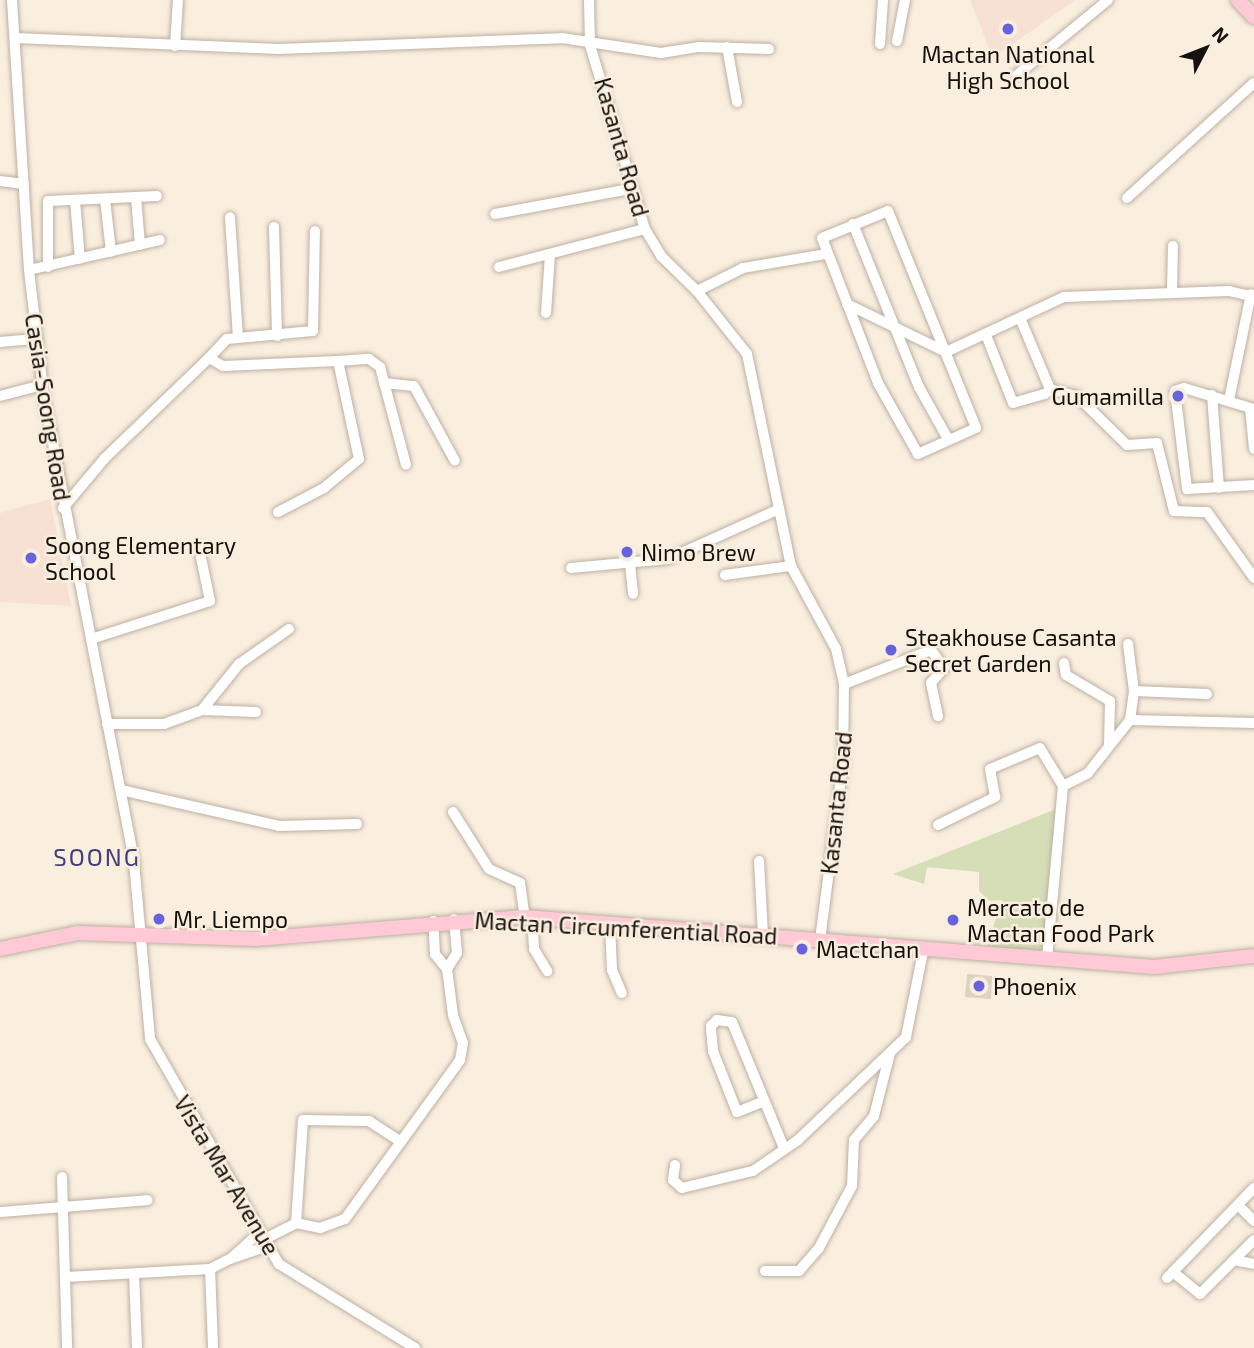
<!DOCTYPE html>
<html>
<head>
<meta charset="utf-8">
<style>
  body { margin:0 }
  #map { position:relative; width:1254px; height:1348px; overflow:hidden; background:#faeedf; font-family:"Exo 2",sans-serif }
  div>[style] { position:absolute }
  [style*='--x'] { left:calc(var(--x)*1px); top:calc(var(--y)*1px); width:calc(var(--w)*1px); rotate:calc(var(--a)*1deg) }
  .education>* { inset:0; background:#f6e1d3 }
  .green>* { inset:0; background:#d6deb8 }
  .building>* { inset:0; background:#ded3c3 }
  .roads { filter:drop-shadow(0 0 2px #bcb1a2) drop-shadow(0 0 2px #bcb1a2) }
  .minor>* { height:10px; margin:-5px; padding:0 5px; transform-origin:5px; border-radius:5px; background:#fff }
  .major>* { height:14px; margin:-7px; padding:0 7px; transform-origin:7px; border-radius:7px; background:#ffc9d6 }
  .dots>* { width:19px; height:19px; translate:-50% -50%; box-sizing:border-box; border:4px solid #faeedf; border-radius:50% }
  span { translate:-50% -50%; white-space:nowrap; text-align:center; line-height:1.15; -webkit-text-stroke:5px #faeedf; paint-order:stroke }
  .poi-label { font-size:23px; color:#15110c }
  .right { translate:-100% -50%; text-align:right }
  .left { translate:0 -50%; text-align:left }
  .street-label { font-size:23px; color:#15110c }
  .neighbourhood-label { font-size:24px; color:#3e3f7b; letter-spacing:2px }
  .north { position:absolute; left:1170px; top:14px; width:70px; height:70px; -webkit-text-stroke:5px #faeedf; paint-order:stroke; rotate:48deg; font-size:19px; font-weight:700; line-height:28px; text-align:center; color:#15110c }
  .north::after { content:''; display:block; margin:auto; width:24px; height:32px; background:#15110c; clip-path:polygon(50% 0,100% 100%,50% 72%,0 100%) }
</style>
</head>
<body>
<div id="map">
  <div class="education">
    <i style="clip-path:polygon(970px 0,1075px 0,993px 58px)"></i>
    <i style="clip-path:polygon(50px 499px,71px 606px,0 602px,0 513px)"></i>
  </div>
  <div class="green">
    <i style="clip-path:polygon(1056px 809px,1045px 952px,986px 949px,1002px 900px,990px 901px,979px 891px,979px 872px,927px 867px,924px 884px,893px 874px)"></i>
  </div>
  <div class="building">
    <i style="clip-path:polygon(967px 974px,992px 976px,991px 999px,965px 997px)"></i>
  </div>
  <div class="roads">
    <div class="minor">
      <i style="--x:12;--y:0;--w:271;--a:86.4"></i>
      <i style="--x:29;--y:270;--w:128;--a:83.3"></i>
      <i style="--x:44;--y:397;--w:474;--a:79"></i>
      <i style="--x:134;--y:862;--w:178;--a:84.8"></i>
      <i style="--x:150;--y:1039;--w:259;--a:60.2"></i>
      <i style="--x:279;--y:1264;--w:160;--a:31.7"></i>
      <i style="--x:589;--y:0;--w:45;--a:88.7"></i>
      <i style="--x:590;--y:45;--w:192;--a:73.4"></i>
      <i style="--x:645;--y:229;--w:31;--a:59"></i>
      <i style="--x:661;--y:256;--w:50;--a:44.2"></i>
      <i style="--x:697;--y:291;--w:80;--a:51.6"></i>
      <i style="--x:747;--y:354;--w:217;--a:78.3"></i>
      <i style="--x:791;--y:566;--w:94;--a:61.5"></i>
      <i style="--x:836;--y:649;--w:36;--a:77"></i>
      <i style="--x:844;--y:684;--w:79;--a:90.7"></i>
      <i style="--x:843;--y:763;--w:178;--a:97.4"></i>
      <i style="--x:15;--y:38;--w:264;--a:2.4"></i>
      <i style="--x:279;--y:49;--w:283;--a:-2.2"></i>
      <i style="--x:562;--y:38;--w:100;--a:8.6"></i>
      <i style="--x:661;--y:53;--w:39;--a:-9"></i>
      <i style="--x:700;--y:47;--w:69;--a:1.7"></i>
      <i style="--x:897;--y:41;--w:42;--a:-79"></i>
      <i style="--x:880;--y:44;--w:44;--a:-86.1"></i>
      <i style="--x:175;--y:46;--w:46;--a:-86.3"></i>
      <i style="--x:727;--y:47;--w:56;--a:79.7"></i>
      <i style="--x:1017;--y:75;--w:118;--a:-39.5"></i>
      <i style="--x:0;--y:181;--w:24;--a:7"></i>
      <i style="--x:136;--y:198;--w:47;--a:85.1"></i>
      <i style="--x:1127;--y:198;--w:171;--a:-42.2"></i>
      <i style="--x:105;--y:199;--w:53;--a:83.5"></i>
      <i style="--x:75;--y:200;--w:59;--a:85.2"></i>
      <i style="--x:888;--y:211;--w:234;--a:67.9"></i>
      <i style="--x:976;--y:428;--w:64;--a:155.9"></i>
      <i style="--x:918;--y:454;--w:81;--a:-119.4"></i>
      <i style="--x:878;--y:383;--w:155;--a:-111.1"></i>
      <i style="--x:822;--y:238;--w:71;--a:-22.2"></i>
      <i style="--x:495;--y:214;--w:137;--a:-10.5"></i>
      <i style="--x:853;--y:224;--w:176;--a:68"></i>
      <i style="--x:919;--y:387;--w:60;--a:60.9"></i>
      <i style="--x:274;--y:227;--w:109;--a:88.4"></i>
      <i style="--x:48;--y:267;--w:66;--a:-90"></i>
      <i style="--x:48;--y:201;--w:109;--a:-2.6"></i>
      <i style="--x:499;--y:267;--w:151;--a:-14.6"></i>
      <i style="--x:29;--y:270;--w:134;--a:-12.9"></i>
      <i style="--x:697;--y:291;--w:51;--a:-26.6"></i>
      <i style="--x:743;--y:268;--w:84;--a:-9.6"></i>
      <i style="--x:1172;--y:292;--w:46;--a:-88.8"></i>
      <i style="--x:847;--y:304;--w:110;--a:25.9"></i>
      <i style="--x:946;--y:352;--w:130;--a:-25"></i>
      <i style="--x:1064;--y:297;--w:165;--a:-2.1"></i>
      <i style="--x:1229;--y:291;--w:26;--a:13"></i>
      <i style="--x:546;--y:313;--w:59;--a:-86.1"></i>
      <i style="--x:986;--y:335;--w:73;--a:68.3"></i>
      <i style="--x:1013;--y:403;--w:33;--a:-16"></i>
      <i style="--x:1045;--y:394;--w:7;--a:-45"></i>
      <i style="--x:1050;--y:389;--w:77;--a:-112.9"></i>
      <i style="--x:238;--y:338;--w:75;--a:-5.3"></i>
      <i style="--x:313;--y:331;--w:100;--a:-88.9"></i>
      <i style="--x:0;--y:342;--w:37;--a:-5"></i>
      <i style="--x:209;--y:358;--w:26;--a:-47"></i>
      <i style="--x:227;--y:339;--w:11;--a:-5"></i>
      <i style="--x:238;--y:338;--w:121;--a:-93.8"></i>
      <i style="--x:338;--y:361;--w:31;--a:-4"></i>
      <i style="--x:369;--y:359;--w:14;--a:36"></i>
      <i style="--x:380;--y:367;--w:101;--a:75.1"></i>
      <i style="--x:384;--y:383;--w:30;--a:6"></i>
      <i style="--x:414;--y:386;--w:85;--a:61.3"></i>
      <i style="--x:1050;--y:389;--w:28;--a:15"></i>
      <i style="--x:1077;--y:396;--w:70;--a:44.4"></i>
      <i style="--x:1127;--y:445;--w:30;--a:-4"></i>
      <i style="--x:1157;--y:443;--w:70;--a:76"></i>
      <i style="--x:1174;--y:511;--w:33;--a:2"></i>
      <i style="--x:1207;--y:512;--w:81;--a:54.5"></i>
      <i style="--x:1212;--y:395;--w:93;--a:85.7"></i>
      <i style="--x:0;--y:396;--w:43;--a:-14.7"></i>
      <i style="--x:1229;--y:400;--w:108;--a:-78.3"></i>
      <i style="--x:1250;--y:408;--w:41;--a:84.4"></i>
      <i style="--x:1254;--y:409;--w:73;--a:-163.3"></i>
      <i style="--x:1184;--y:388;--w:9;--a:162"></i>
      <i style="--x:1175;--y:391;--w:99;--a:83"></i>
      <i style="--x:1187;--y:489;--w:67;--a:-3.4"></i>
      <i style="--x:63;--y:508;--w:65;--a:-50"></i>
      <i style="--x:105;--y:458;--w:144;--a:-43.9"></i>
      <i style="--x:209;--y:358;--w:16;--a:30"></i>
      <i style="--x:223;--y:366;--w:115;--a:-2.5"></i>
      <i style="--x:338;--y:361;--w:100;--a:77.9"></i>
      <i style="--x:359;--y:459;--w:45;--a:140.4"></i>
      <i style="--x:324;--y:488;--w:52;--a:152.4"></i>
      <i style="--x:630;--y:564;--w:30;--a:84"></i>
      <i style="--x:571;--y:568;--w:97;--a:-5.3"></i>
      <i style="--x:668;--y:559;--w:122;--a:-24.2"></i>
      <i style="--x:725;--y:575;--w:67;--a:-7.8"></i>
      <i style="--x:91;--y:639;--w:125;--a:-17.7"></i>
      <i style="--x:210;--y:601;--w:54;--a:-101.7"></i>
      <i style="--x:1128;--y:644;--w:47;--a:82.7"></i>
      <i style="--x:1064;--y:663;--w:12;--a:81"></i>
      <i style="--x:1066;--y:675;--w:51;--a:30.6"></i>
      <i style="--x:1110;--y:701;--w:43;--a:91.3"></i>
      <i style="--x:844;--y:684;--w:93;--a:-21.3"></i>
      <i style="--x:931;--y:650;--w:22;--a:54"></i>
      <i style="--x:944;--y:668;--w:20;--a:131"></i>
      <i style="--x:931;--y:683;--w:34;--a:78"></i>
      <i style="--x:202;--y:710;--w:59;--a:-51.2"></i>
      <i style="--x:239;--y:664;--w:61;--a:-35"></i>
      <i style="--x:1130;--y:720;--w:124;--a:1.4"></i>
      <i style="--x:107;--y:724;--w:57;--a:0"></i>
      <i style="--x:164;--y:724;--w:40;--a:-20.2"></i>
      <i style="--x:202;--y:710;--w:54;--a:2.1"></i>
      <i style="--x:1063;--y:786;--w:28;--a:-27"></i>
      <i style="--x:1088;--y:773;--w:68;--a:-51.6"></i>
      <i style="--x:1130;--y:720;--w:29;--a:-82"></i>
      <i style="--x:1134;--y:691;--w:73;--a:2.4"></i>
      <i style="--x:121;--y:790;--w:162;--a:12.8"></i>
      <i style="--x:279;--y:826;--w:78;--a:-1.5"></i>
      <i style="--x:453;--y:812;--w:67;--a:57.7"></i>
      <i style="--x:489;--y:869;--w:34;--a:24"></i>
      <i style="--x:520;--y:883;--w:34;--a:82"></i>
      <i style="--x:938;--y:825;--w:64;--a:-26.2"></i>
      <i style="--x:995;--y:797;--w:28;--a:-100"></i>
      <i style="--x:990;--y:769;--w:54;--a:-22.8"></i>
      <i style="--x:1040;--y:748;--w:44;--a:58.8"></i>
      <i style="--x:1063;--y:786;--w:173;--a:95.3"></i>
      <i style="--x:759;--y:861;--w:75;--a:86.9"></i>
      <i style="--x:532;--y:918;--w:31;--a:86"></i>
      <i style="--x:534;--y:949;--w:26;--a:59"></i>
      <i style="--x:610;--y:924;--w:46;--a:87.5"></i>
      <i style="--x:612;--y:970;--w:25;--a:67"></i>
      <i style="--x:447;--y:969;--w:19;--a:-58"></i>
      <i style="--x:457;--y:953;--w:34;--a:-95"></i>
      <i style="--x:762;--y:1102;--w:27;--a:158"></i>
      <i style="--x:737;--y:1112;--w:66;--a:-111.5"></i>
      <i style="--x:713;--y:1051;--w:25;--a:-95"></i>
      <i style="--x:711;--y:1026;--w:8;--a:-45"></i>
      <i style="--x:717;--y:1020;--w:15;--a:8"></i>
      <i style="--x:732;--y:1022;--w:136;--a:67.6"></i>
      <i style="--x:675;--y:1165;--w:15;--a:98"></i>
      <i style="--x:673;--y:1180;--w:12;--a:42"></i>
      <i style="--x:682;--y:1188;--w:73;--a:-13.5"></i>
      <i style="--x:753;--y:1171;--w:55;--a:-34.6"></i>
      <i style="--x:798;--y:1140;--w:149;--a:-43.6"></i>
      <i style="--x:906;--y:1037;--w:92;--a:-78.7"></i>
      <i style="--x:62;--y:1177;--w:171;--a:88.3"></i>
      <i style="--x:1238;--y:1205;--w:23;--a:45"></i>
      <i style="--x:0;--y:1212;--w:148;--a:-4.6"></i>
      <i style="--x:296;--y:1223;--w:103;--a:-86.1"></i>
      <i style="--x:303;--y:1120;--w:66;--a:0.9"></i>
      <i style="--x:369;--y:1121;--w:38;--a:33"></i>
      <i style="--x:259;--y:1233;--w:39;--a:138"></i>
      <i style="--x:230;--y:1259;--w:39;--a:-19"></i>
      <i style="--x:263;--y:1240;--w:37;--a:-27"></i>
      <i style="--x:296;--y:1223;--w:25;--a:12"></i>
      <i style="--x:320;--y:1228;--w:27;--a:-20"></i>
      <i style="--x:345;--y:1219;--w:196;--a:-54.1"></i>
      <i style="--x:460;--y:1060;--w:17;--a:-80"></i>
      <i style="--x:463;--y:1043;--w:30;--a:-110"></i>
      <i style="--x:453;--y:1015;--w:46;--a:-97.4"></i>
      <i style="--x:447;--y:969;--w:19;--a:-129"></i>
      <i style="--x:435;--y:954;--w:33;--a:-93"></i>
      <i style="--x:1234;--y:1260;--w:20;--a:11"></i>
      <i style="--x:210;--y:1269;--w:79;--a:87.8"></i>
      <i style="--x:765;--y:1271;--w:34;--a:0"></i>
      <i style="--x:799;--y:1271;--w:30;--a:-49"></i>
      <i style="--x:819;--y:1248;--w:70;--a:-62"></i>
      <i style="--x:852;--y:1186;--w:46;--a:-87.5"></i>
      <i style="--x:854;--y:1140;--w:31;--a:-50"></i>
      <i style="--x:874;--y:1116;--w:65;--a:-75.7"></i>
      <i style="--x:1173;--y:1272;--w:35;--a:39"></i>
      <i style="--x:1200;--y:1294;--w:76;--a:-45"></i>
      <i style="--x:134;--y:1274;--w:74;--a:87.7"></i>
      <i style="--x:66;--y:1277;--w:144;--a:-3.2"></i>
      <i style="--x:210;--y:1269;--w:22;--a:-27"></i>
      <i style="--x:1167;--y:1278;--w:125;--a:-46"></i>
    </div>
    <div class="major">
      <i style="--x:1238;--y:0;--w:23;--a:47"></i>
      <i style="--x:0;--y:949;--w:80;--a:-11.6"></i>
      <i style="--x:78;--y:933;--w:178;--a:1.9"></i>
      <i style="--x:256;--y:939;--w:270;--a:-4.7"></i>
      <i style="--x:525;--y:917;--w:631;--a:4.54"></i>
      <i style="--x:1154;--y:967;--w:101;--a:-6.3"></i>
    </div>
  </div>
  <div class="dots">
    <i style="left:1008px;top:29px;background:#6663dc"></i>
    <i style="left:1178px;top:396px;background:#6663dc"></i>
    <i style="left:627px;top:552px;background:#6663dc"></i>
    <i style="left:31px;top:558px;background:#6663dc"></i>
    <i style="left:891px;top:650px;background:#6663dc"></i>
    <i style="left:159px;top:919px;background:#6663dc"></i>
    <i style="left:953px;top:920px;background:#6663dc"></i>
    <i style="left:802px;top:949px;background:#6663dc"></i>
    <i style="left:979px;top:986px;background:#6663dc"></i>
  </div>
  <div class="poi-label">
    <span style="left:1008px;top:67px">Mactan National<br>High School</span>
    <span class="right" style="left:1164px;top:396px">Gumamilla</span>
    <span class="left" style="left:45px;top:558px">Soong Elementary<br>School</span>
    <span class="left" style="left:641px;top:552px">Nimo Brew</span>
    <span class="left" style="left:905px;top:650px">Steakhouse Casanta<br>Secret Garden</span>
    <span class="left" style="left:967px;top:920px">Mercato de<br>Mactan Food Park</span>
    <span class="left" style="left:173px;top:919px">Mr. Liempo</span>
    <span class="left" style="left:816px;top:949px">Mactchan</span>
    <span class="left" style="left:993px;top:986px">Phoenix</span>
  </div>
  <div class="street-label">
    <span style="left:622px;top:147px;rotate:74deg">Kasanta Road</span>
    <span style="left:48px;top:407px;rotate:81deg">Casia-Soong Road</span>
    <span style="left:836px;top:803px;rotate:-84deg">Kasanta Road</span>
    <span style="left:626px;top:928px;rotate:3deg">Mactan Circumferential Road</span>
    <span style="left:227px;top:1175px;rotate:59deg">Vista Mar Avenue</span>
  </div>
  <div class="neighbourhood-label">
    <span style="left:97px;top:857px">SOONG</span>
  </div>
  <div class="north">N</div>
</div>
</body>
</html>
